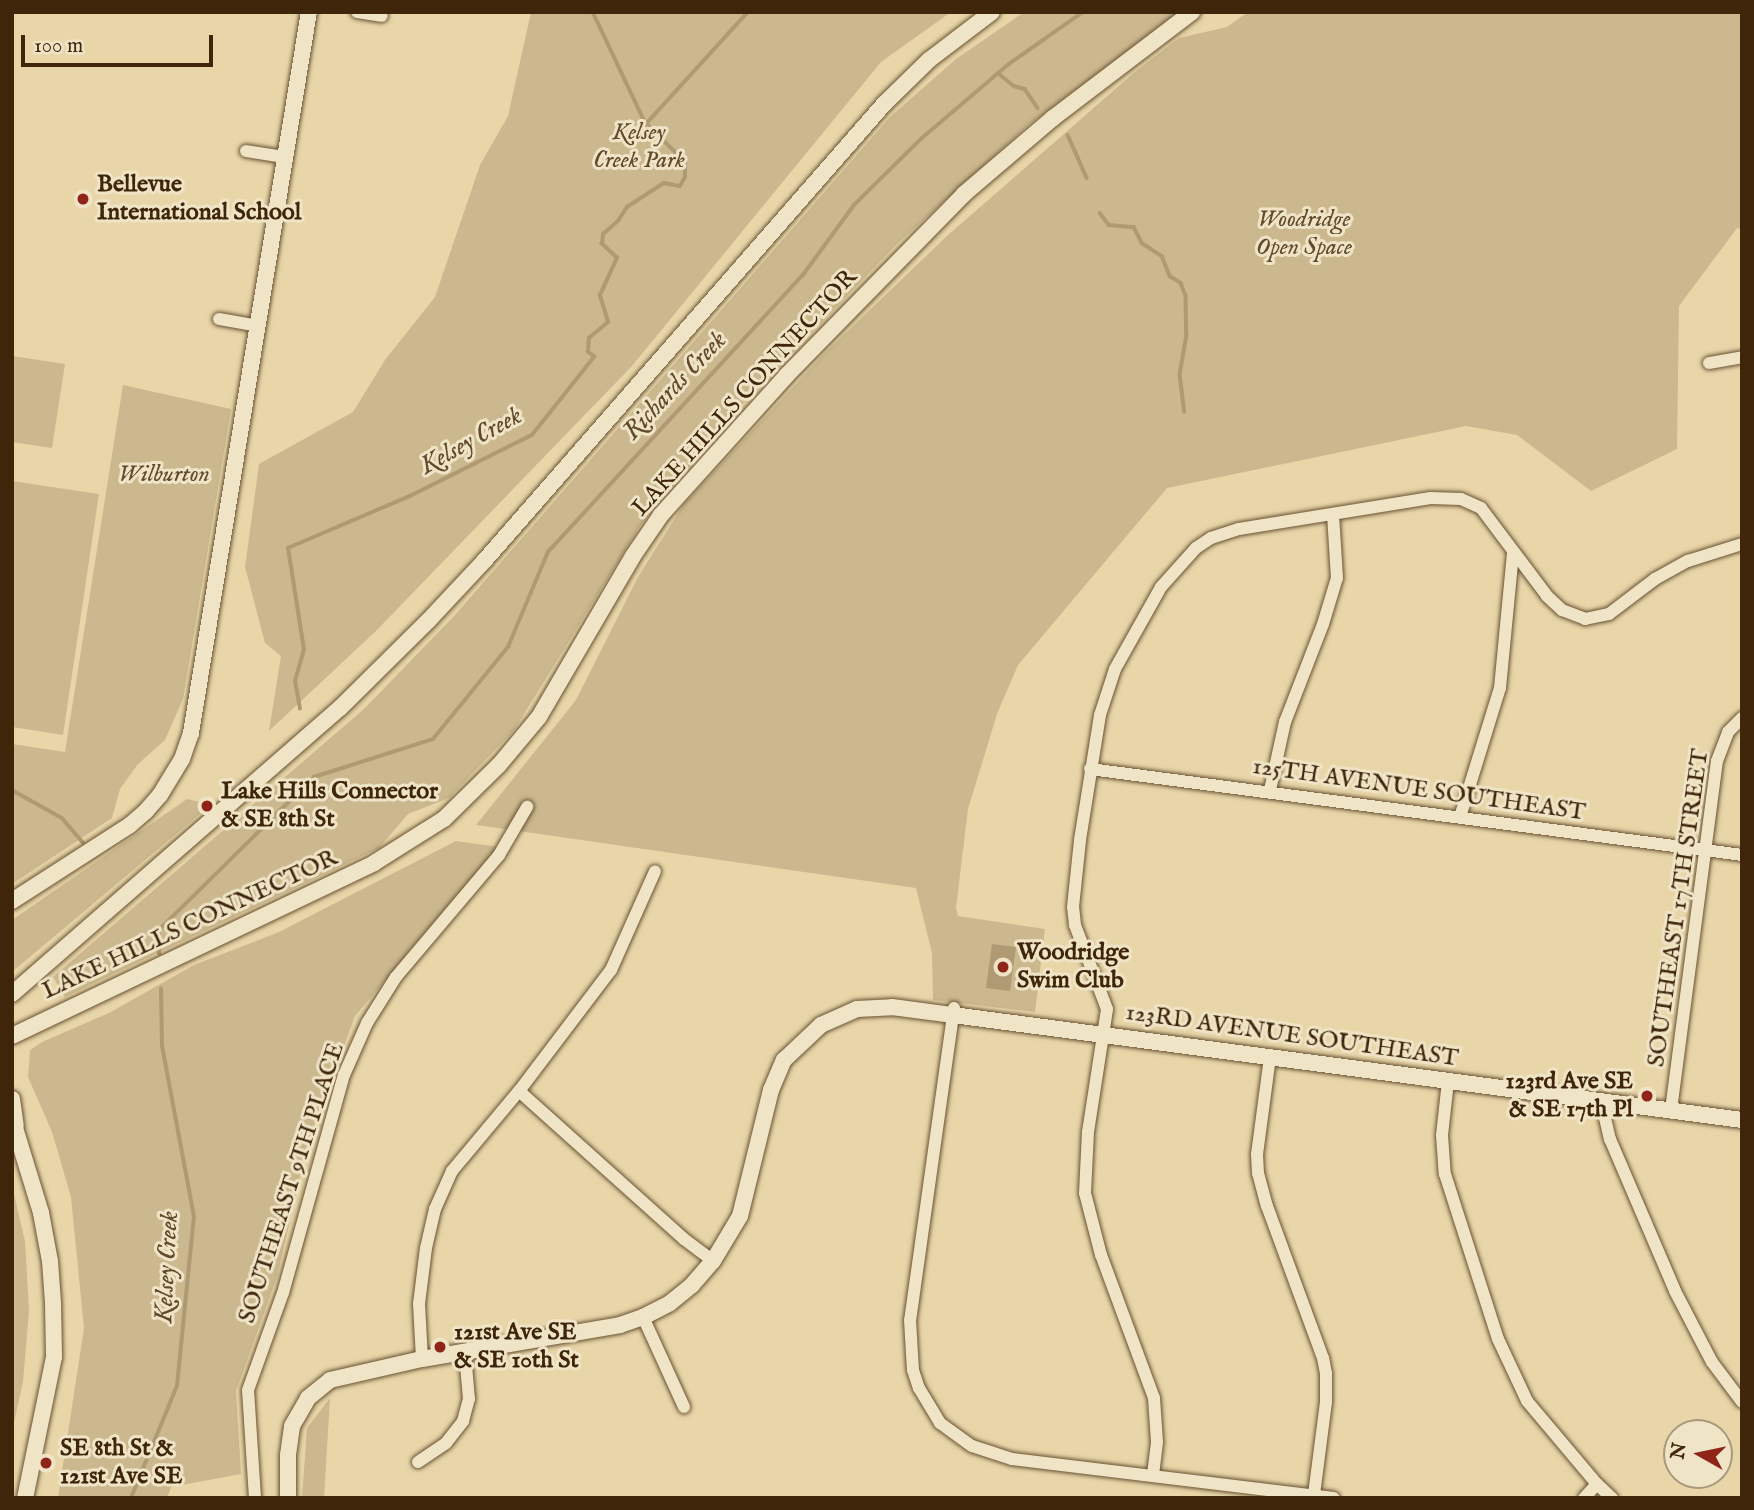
<!DOCTYPE html>
<html>
<head>
<meta charset="utf-8">
<style>
  body { margin:0 }
  #map { position:relative; width:1754px; height:1510px; overflow:hidden; background:#e8d6a9; font-family:"IM FELL English",serif }
  div>[style] { position:absolute }
  [style*='--x'] { left:calc(var(--x)*1px); top:calc(var(--y)*1px); width:calc(var(--w)*1px); rotate:calc(var(--a)*1deg) }
  .green>* { inset:0; background:#cbb88e }
  .water>* { inset:0; background:#af9a73 }
  .stream>* { height:3.5px; margin:-1.75px; padding:0 1.75px; transform-origin:1.75px; border-radius:1.75px; background:#af9a73 }
  .roads { filter:drop-shadow(0 0 2px #695232) drop-shadow(0 0 2px #695232) }
  .street>* { height:12px; margin:-6px; padding:0 6px; transform-origin:6px; border-radius:6px; background:#f0e4c7 }
  .secondary>* { height:16px; margin:-8px; padding:0 8px; transform-origin:8px; border-radius:8px; background:#f0e4c7 }
  .dots>* { width:19px; height:19px; translate:-50% -50%; box-sizing:border-box; border:4px solid #f0e4c7; border-radius:50% }
  span { translate:-50% -50%; white-space:nowrap; text-align:center; line-height:1.15; -webkit-text-stroke:6px #f0e4c7; paint-order:stroke }
  .park-label { font-size:24px; color:#624a2c; font-style:italic }
  .poi-label { font-size:24px; color:#3f260b; font-weight:700 }
  .left { translate:0 -50%; text-align:left }
  .right { translate:-100% -50%; text-align:right }
  .street-label { font-size:24px; color:#3f260b }
  .water-label { font-size:26px; color:#61492a; font-style:italic }
  .frame { position:absolute; inset:0; border:14px solid #3f260b; pointer-events:none }
  .north { position:absolute; left:1663px; top:1419px; width:70px; height:70px; box-sizing:border-box; background:#f0e4c7; border:2px solid #a9987c; border-radius:50%; rotate:279deg; font-size:19px; font-weight:700; line-height:28px; text-align:center; color:#3f260b }
  .north::after { content:''; display:block; margin:auto; width:24px; height:32px; background:#8f2418; clip-path:polygon(50% 0,100% 100%,50% 72%,0 100%) }
  .scale { position:absolute; left:21px; top:35px; width:192px; height:32px; box-sizing:border-box; border:4px solid #3f260b; border-top:0; padding-left:9px; font-size:21px; line-height:24px; white-space:nowrap; color:#3f260b; -webkit-text-stroke:5px #f0e4c7; paint-order:stroke }
</style>
</head>
<body>
<div id="map">
  <div class="green">
    <i style="clip-path:polygon(531px 12px,951px 12px,881px 62px,632px 366px,376px 631px,269px 731px,281px 656px,265px 643px,245px 567px,259px 464px,353px 412px,385px 360px,435px 297px,480px 165px,508px 116px)"></i>
    <i style="clip-path:polygon(1024px 12px,1180px 12px,1027px 126px,898px 243px,732px 415px,640px 526px,514px 730px,449px 798px,408px 814px,379px 848px,65px 997px,53px 977px,364px 709px,455px 615px,890px 117px,956px 59px)"></i>
    <i style="clip-path:polygon(1248px 12px,1742px 12px,1742px 229px,1737px 228px,1679px 306px,1677px 449px,1591px 491px,1517px 435px,1466px 426px,1167px 488px,1018px 665px,997px 714px,968px 809px,956px 908px,958px 916px,1045px 929px,1035px 1012px,933px 1000px,932px 953px,916px 888px,476px 825px,576px 700px,638px 577px,684px 504px,824px 354px,948px 235px,1136px 71px,1179px 38px,1227px 27px)"></i>
    <i style="clip-path:polygon(12px 356px,65px 364px,52px 448px,12px 442px)"></i>
    <i style="clip-path:polygon(123px 385px,231px 409px,183px 699px,165px 740px,138px 764px,120px 789px,112px 818px,12px 884px,12px 744px,65px 752px)"></i>
    <i style="clip-path:polygon(12px 481px,99px 494px,63px 735px,12px 727px)"></i>
    <i style="clip-path:polygon(187px 799px,200px 802px,201px 813px,12px 972px,12px 920px)"></i>
    <i style="clip-path:polygon(456px 841px,499px 847px,355px 1016px,308px 1142px,277px 1277px,236px 1391px,241px 1474px,171px 1487px,167px 1498px,58px 1498px,84px 1328px,71px 1197px,52px 1132px,28px 1077px,30px 1050px,42px 1042px,109px 1013px,194px 965px,279px 932px)"></i>
    <i style="clip-path:polygon(12px 1186px,25px 1241px,29px 1310px,23px 1382px,12px 1431px)"></i>
    <i style="clip-path:polygon(330px 1398px,324px 1498px,302px 1498px,307px 1428px)"></i>
  </div>
  <div class="water">
    <i style="clip-path:polygon(992px 944px,1016px 947px,1010px 991px,986px 988px)"></i>
  </div>
  <div class="stream">
    <i style="--x:593;--y:12;--w:124;--a:64.7"></i>
    <i style="--x:998;--y:73;--w:21;--a:39"></i>
    <i style="--x:1014;--y:86;--w:11;--a:15"></i>
    <i style="--x:1025;--y:89;--w:23;--a:56"></i>
    <i style="--x:1068;--y:135;--w:47;--a:66.2"></i>
    <i style="--x:1100;--y:213;--w:15;--a:53"></i>
    <i style="--x:1109;--y:225;--w:25;--a:5"></i>
    <i style="--x:1134;--y:227;--w:18;--a:63"></i>
    <i style="--x:1142;--y:243;--w:24;--a:33"></i>
    <i style="--x:1162;--y:256;--w:22;--a:68"></i>
    <i style="--x:1170;--y:276;--w:13;--a:32"></i>
    <i style="--x:1181;--y:283;--w:14;--a:69"></i>
    <i style="--x:1186;--y:296;--w:39;--a:89"></i>
    <i style="--x:1187;--y:335;--w:40;--a:100"></i>
    <i style="--x:1180;--y:374;--w:38;--a:83"></i>
    <i style="--x:300;--y:709;--w:28;--a:-100"></i>
    <i style="--x:295;--y:681;--w:32;--a:-74"></i>
    <i style="--x:304;--y:650;--w:103;--a:-98.9"></i>
    <i style="--x:288;--y:548;--w:133;--a:-23.1"></i>
    <i style="--x:410;--y:496;--w:136;--a:-26.6"></i>
    <i style="--x:532;--y:435;--w:100;--a:-51.5"></i>
    <i style="--x:594;--y:357;--w:8;--a:-140"></i>
    <i style="--x:588;--y:352;--w:14;--a:-86"></i>
    <i style="--x:589;--y:338;--w:25;--a:-40"></i>
    <i style="--x:608;--y:322;--w:28;--a:-107"></i>
    <i style="--x:600;--y:295;--w:41;--a:-65.3"></i>
    <i style="--x:617;--y:258;--w:21;--a:-137"></i>
    <i style="--x:602;--y:244;--w:10;--a:-84"></i>
    <i style="--x:603;--y:234;--w:20;--a:-41"></i>
    <i style="--x:618;--y:221;--w:17;--a:-57"></i>
    <i style="--x:627;--y:207;--w:44;--a:-33"></i>
    <i style="--x:664;--y:183;--w:16;--a:11"></i>
    <i style="--x:680;--y:186;--w:10;--a:-61"></i>
    <i style="--x:685;--y:177;--w:15;--a:-90"></i>
    <i style="--x:685;--y:162;--w:54;--a:-135.7"></i>
    <i style="--x:646;--y:124;--w:151;--a:-47.7"></i>
    <i style="--x:12;--y:790;--w:57;--a:29.2"></i>
    <i style="--x:62;--y:818;--w:32;--a:49"></i>
    <i style="--x:159;--y:954;--w:24;--a:-90"></i>
    <i style="--x:159;--y:930;--w:218;--a:-44.6"></i>
    <i style="--x:314;--y:777;--w:125;--a:-17.7"></i>
    <i style="--x:433;--y:739;--w:119;--a:-50.8"></i>
    <i style="--x:508;--y:647;--w:103;--a:-67.2"></i>
    <i style="--x:548;--y:552;--w:377;--a:-47.4"></i>
    <i style="--x:803;--y:275;--w:87;--a:-53.9"></i>
    <i style="--x:854;--y:205;--w:95;--a:-44.6"></i>
    <i style="--x:922;--y:138;--w:114;--a:-40.4"></i>
    <i style="--x:1009;--y:64;--w:90;--a:-35.1"></i>
    <i style="--x:131;--y:1498;--w:121;--a:-67.7"></i>
    <i style="--x:177;--y:1386;--w:170;--a:-84.3"></i>
    <i style="--x:194;--y:1217;--w:174;--a:-100.6"></i>
    <i style="--x:162;--y:1046;--w:57;--a:-91"></i>
  </div>
  <div class="roads">
    <div class="street">
      <i style="--x:357;--y:12;--w:25;--a:9"></i>
      <i style="--x:246;--y:151;--w:39;--a:9"></i>
      <i style="--x:219;--y:319;--w:40;--a:10"></i>
      <i style="--x:1709;--y:363;--w:34;--a:-10"></i>
      <i style="--x:1090;--y:769;--w:658;--a:7.51"></i>
      <i style="--x:1270;--y:790;--w:70;--a:-77.6"></i>
      <i style="--x:1285;--y:722;--w:105;--a:-68.8"></i>
      <i style="--x:1323;--y:624;--w:48;--a:-73.1"></i>
      <i style="--x:1337;--y:578;--w:63;--a:-93.6"></i>
      <i style="--x:1460;--y:817;--w:135;--a:-72.8"></i>
      <i style="--x:1500;--y:688;--w:136;--a:-84.5"></i>
      <i style="--x:954;--y:1008;--w:315;--a:98"></i>
      <i style="--x:910;--y:1320;--w:50;--a:86.6"></i>
      <i style="--x:913;--y:1370;--w:19;--a:72"></i>
      <i style="--x:919;--y:1388;--w:41;--a:59"></i>
      <i style="--x:940;--y:1423;--w:39;--a:36"></i>
      <i style="--x:972;--y:1446;--w:42;--a:18"></i>
      <i style="--x:1012;--y:1459;--w:324;--a:6.9"></i>
      <i style="--x:1270;--y:1057;--w:98;--a:97.6"></i>
      <i style="--x:1257;--y:1154;--w:19;--a:87"></i>
      <i style="--x:1258;--y:1173;--w:34;--a:75"></i>
      <i style="--x:1267;--y:1206;--w:162;--a:69.8"></i>
      <i style="--x:1323;--y:1358;--w:15;--a:79"></i>
      <i style="--x:1326;--y:1373;--w:29;--a:90"></i>
      <i style="--x:1326;--y:1402;--w:94;--a:97.4"></i>
      <i style="--x:1448;--y:1081;--w:54;--a:96.3"></i>
      <i style="--x:1442;--y:1135;--w:39;--a:86"></i>
      <i style="--x:1445;--y:1174;--w:173;--a:72.2"></i>
      <i style="--x:1498;--y:1339;--w:68;--a:64.9"></i>
      <i style="--x:1527;--y:1401;--w:109;--a:49.9"></i>
      <i style="--x:519;--y:1091;--w:222;--a:41.9"></i>
      <i style="--x:684;--y:1239;--w:36;--a:37"></i>
      <i style="--x:1607;--y:1102;--w:16;--a:97"></i>
      <i style="--x:1605;--y:1118;--w:22;--a:77"></i>
      <i style="--x:1610;--y:1139;--w:165;--a:66.8"></i>
      <i style="--x:1675;--y:1291;--w:80;--a:62.5"></i>
      <i style="--x:1712;--y:1362;--w:50;--a:53.1"></i>
      <i style="--x:1671;--y:1110;--w:352;--a:-82.5"></i>
      <i style="--x:1717;--y:761;--w:31;--a:-69"></i>
      <i style="--x:1728;--y:732;--w:20;--a:-45"></i>
      <i style="--x:643;--y:1317;--w:99;--a:65.5"></i>
      <i style="--x:422;--y:1359;--w:55;--a:-93.1"></i>
      <i style="--x:419;--y:1304;--w:56;--a:-82.9"></i>
      <i style="--x:426;--y:1248;--w:40;--a:-77"></i>
      <i style="--x:435;--y:1209;--w:42;--a:-65.9"></i>
      <i style="--x:452;--y:1171;--w:104;--a:-50.1"></i>
      <i style="--x:519;--y:1091;--w:152;--a:-52.8"></i>
      <i style="--x:611;--y:970;--w:108;--a:-66"></i>
      <i style="--x:418;--y:1462;--w:34;--a:-34"></i>
      <i style="--x:446;--y:1443;--w:28;--a:-52"></i>
      <i style="--x:463;--y:1421;--w:23;--a:-75"></i>
      <i style="--x:469;--y:1399;--w:45;--a:-95.1"></i>
      <i style="--x:1153;--y:1475;--w:33;--a:-83"></i>
      <i style="--x:1157;--y:1442;--w:44;--a:-93.9"></i>
      <i style="--x:1154;--y:1398;--w:153;--a:-110.3"></i>
      <i style="--x:1101;--y:1255;--w:64;--a:-104.5"></i>
      <i style="--x:1085;--y:1193;--w:61;--a:-87.2"></i>
      <i style="--x:1088;--y:1132;--w:124;--a:-81.2"></i>
      <i style="--x:1107;--y:1009;--w:90;--a:-110.9"></i>
      <i style="--x:1075;--y:925;--w:18;--a:-96"></i>
      <i style="--x:1073;--y:907;--w:67;--a:-84"></i>
      <i style="--x:1080;--y:840;--w:127;--a:-80.9"></i>
      <i style="--x:1100;--y:715;--w:48;--a:-71.9"></i>
      <i style="--x:1115;--y:669;--w:94;--a:-60.7"></i>
      <i style="--x:1161;--y:587;--w:52;--a:-48.1"></i>
      <i style="--x:1196;--y:548;--w:18;--a:-34"></i>
      <i style="--x:1211;--y:538;--w:29;--a:-18"></i>
      <i style="--x:1239;--y:529;--w:194;--a:-9.2"></i>
      <i style="--x:1431;--y:498;--w:30;--a:2"></i>
      <i style="--x:1461;--y:499;--w:22;--a:24"></i>
      <i style="--x:1481;--y:508;--w:110;--a:53.1"></i>
      <i style="--x:1547;--y:596;--w:21;--a:43"></i>
      <i style="--x:1562;--y:610;--w:25;--a:21"></i>
      <i style="--x:1585;--y:619;--w:25;--a:-12"></i>
      <i style="--x:1609;--y:614;--w:58;--a:-37.3"></i>
      <i style="--x:1655;--y:579;--w:38;--a:-29"></i>
      <i style="--x:1688;--y:561;--w:57;--a:-17.5"></i>
      <i style="--x:255;--y:1498;--w:108;--a:-93.7"></i>
      <i style="--x:248;--y:1390;--w:103;--a:-70.2"></i>
      <i style="--x:283;--y:1293;--w:226;--a:-74.4"></i>
      <i style="--x:344;--y:1075;--w:57;--a:-66.1"></i>
      <i style="--x:367;--y:1023;--w:54;--a:-57.8"></i>
      <i style="--x:396;--y:977;--w:160;--a:-49.8"></i>
      <i style="--x:499;--y:855;--w:56;--a:-59.7"></i>
      <i style="--x:1584;--y:1498;--w:19;--a:-47"></i>
      <i style="--x:1597;--y:1484;--w:21;--a:43"></i>
    </div>
    <div class="secondary">
      <i style="--x:12;--y:901;--w:140;--a:-32.8"></i>
      <i style="--x:130;--y:825;--w:21;--a:-41"></i>
      <i style="--x:146;--y:811;--w:21;--a:-49"></i>
      <i style="--x:160;--y:795;--w:42;--a:-58.6"></i>
      <i style="--x:182;--y:759;--w:28;--a:-71"></i>
      <i style="--x:191;--y:733;--w:731;--a:-80.71"></i>
      <i style="--x:12;--y:994;--w:435;--a:-41.1"></i>
      <i style="--x:340;--y:708;--w:124;--a:-44.7"></i>
      <i style="--x:428;--y:621;--w:83;--a:-46.9"></i>
      <i style="--x:485;--y:560;--w:606;--a:-48.81"></i>
      <i style="--x:884;--y:104;--w:63;--a:-44.4"></i>
      <i style="--x:929;--y:60;--w:79;--a:-37.3"></i>
      <i style="--x:12;--y:1036;--w:401;--a:-25.5"></i>
      <i style="--x:374;--y:863;--w:83;--a:-32.2"></i>
      <i style="--x:444;--y:819;--w:77;--a:-44.5"></i>
      <i style="--x:499;--y:765;--w:62;--a:-50.2"></i>
      <i style="--x:539;--y:717;--w:186;--a:-59.7"></i>
      <i style="--x:633;--y:556;--w:50;--a:-55.7"></i>
      <i style="--x:661;--y:515;--w:188;--a:-48"></i>
      <i style="--x:787;--y:375;--w:253;--a:-45.6"></i>
      <i style="--x:964;--y:194;--w:117;--a:-40.5"></i>
      <i style="--x:1053;--y:118;--w:175;--a:-37.3"></i>
      <i style="--x:12;--y:1099;--w:27;--a:82"></i>
      <i style="--x:12;--y:1118;--w:99;--a:73"></i>
      <i style="--x:41;--y:1213;--w:49;--a:79.4"></i>
      <i style="--x:50;--y:1261;--w:42;--a:85.9"></i>
      <i style="--x:53;--y:1303;--w:54;--a:88.9"></i>
      <i style="--x:54;--y:1357;--w:144;--a:101.6"></i>
      <i style="--x:288;--y:1498;--w:43;--a:-90"></i>
      <i style="--x:288;--y:1455;--w:29;--a:-82"></i>
      <i style="--x:292;--y:1426;--w:32;--a:-60"></i>
      <i style="--x:308;--y:1398;--w:28;--a:-39"></i>
      <i style="--x:330;--y:1380;--w:94;--a:-12.9"></i>
      <i style="--x:422;--y:1359;--w:201;--a:-9.7"></i>
      <i style="--x:620;--y:1325;--w:24;--a:-19"></i>
      <i style="--x:643;--y:1317;--w:30;--a:-27"></i>
      <i style="--x:670;--y:1303;--w:28;--a:-39"></i>
      <i style="--x:692;--y:1285;--w:32;--a:-49"></i>
      <i style="--x:713;--y:1261;--w:52;--a:-59"></i>
      <i style="--x:740;--y:1216;--w:130;--a:-76.2"></i>
      <i style="--x:771;--y:1090;--w:33;--a:-67"></i>
      <i style="--x:784;--y:1060;--w:51;--a:-43.4"></i>
      <i style="--x:821;--y:1025;--w:39;--a:-24"></i>
      <i style="--x:857;--y:1009;--w:35;--a:-3"></i>
      <i style="--x:892;--y:1007;--w:62;--a:7.5"></i>
      <i style="--x:953;--y:1015;--w:796;--a:7.58"></i>
    </div>
  </div>
  <div class="dots">
    <i style="left:83px;top:199px;background:#8f2418"></i>
    <i style="left:207px;top:806px;background:#8f2418"></i>
    <i style="left:1003px;top:967px;background:#8f2418"></i>
    <i style="left:1647px;top:1096px;background:#8f2418"></i>
    <i style="left:440px;top:1347px;background:#8f2418"></i>
    <i style="left:46px;top:1463px;background:#8f2418"></i>
  </div>
  <div class="park-label">
    <span style="left:639px;top:147px">Kelsey<br>Creek Park</span>
    <span style="left:1304px;top:234px">Woodridge<br>Open Space</span>
    <span style="left:164px;top:475px">Wilburton</span>
  </div>
  <div class="poi-label">
    <span class="left" style="left:97px;top:199px">Bellevue<br>International School</span>
    <span class="left" style="left:221px;top:806px">Lake Hills Connector<br>&amp; SE 8th St</span>
    <span class="left" style="left:1017px;top:967px">Woodridge<br>Swim Club</span>
    <span class="right" style="left:1633px;top:1096px">123rd Ave SE<br>&amp; SE 17th Pl</span>
    <span class="left" style="left:454px;top:1347px">121st Ave SE<br>&amp; SE 10th St</span>
    <span class="left" style="left:60px;top:1463px">SE 8th St &amp;<br>121st Ave SE</span>
  </div>
  <div class="street-label">
    <span style="left:745px;top:393px;rotate:-48deg">LAKE HILLS CONNECTOR</span>
    <span style="left:1419px;top:790px;rotate:8deg">125TH AVENUE SOUTHEAST</span>
    <span style="left:1679px;top:908px;rotate:-82deg">SOUTHEAST 17TH STREET</span>
    <span style="left:190px;top:925px;rotate:-25deg">LAKE HILLS CONNECTOR</span>
    <span style="left:1292px;top:1036px;rotate:8deg">123RD AVENUE SOUTHEAST</span>
    <span style="left:292px;top:1183px;rotate:-72deg">SOUTHEAST 9TH PLACE</span>
  </div>
  <div class="water-label">
    <span style="left:675px;top:386px;rotate:-47deg">Richards Creek</span>
    <span style="left:471px;top:441px;rotate:-29deg">Kelsey Creek</span>
    <span style="left:167px;top:1267px;rotate:-87deg">Kelsey Creek</span>
  </div>
  <div class="frame"></div>
  <div class="north">N</div>
  <div class="scale">100 m</div>
</div>
</body>
</html>
